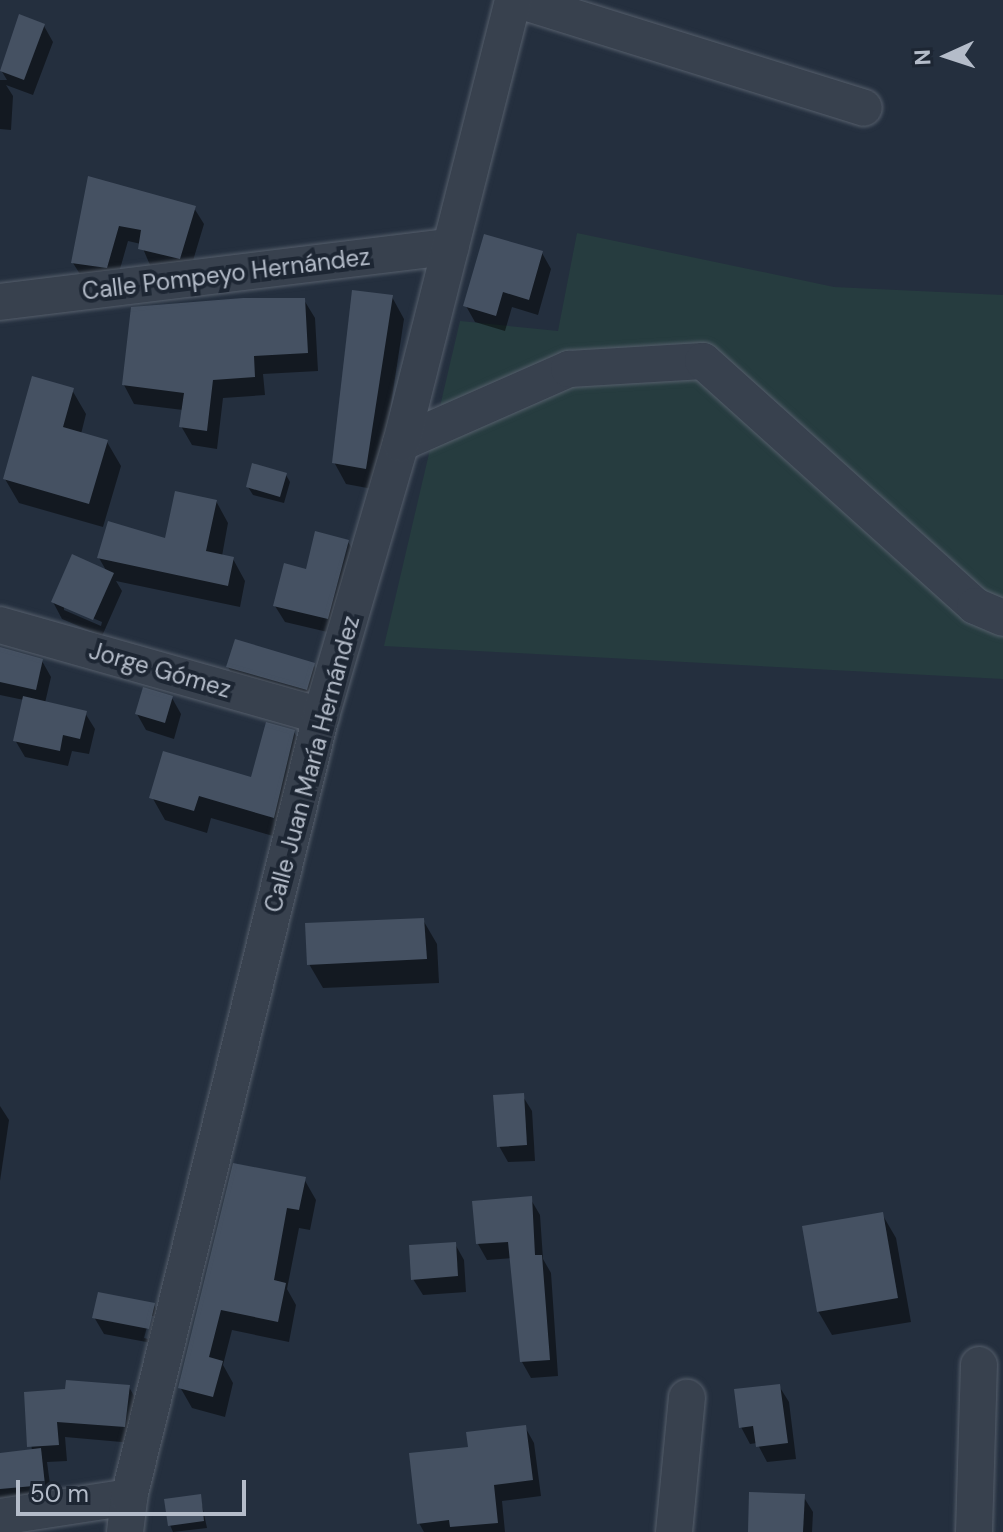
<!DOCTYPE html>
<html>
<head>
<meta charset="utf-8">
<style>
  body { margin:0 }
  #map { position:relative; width:1003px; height:1532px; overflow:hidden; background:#242f3e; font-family:"DM Sans",sans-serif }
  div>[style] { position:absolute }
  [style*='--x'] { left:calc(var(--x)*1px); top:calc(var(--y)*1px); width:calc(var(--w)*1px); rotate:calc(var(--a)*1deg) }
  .green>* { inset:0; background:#263c3f }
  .shadow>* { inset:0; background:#0007 }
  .building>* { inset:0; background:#455162 }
  .roads { filter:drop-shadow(0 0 2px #565f6c) drop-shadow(0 0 2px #565f6c) }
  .minor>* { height:36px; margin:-18px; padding:0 18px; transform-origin:18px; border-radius:18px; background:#38414e }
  span { translate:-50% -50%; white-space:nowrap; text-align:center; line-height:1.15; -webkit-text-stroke:8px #1d2633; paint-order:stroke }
  .street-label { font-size:24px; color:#b4bcc9 }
  .north { position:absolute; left:907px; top:16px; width:80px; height:80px; -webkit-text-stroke:6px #1d2633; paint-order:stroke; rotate:267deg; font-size:22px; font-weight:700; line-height:32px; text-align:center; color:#b4bcc9 }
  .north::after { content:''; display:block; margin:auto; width:28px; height:36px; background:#b4bcc9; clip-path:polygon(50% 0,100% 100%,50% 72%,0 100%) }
  .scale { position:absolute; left:16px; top:1480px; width:230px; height:36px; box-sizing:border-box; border:4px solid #b4bcc9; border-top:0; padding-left:10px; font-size:24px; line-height:28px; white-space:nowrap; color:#b4bcc9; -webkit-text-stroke:6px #1d2633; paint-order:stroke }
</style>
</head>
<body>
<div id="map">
  <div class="green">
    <i style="clip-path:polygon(577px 233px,834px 287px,1003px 295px,1003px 679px,384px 646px,460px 321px,558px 331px)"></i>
  </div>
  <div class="shadow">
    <i style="clip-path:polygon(44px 26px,53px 42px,33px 95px,6px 85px,13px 96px,11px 130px,0 129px,0 80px,7px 80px,1px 70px)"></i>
    <i style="clip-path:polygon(89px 179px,194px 208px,204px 224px,189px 274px,150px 265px,141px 244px,128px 241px,116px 283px,83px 279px,73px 263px)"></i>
    <i style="clip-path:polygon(542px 253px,551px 269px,538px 315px,512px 307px,505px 331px,475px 322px,466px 306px)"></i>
    <i style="clip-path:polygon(392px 297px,404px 319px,378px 490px,346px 484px,334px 462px)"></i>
    <i style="clip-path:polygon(304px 300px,315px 318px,318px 371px,263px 374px,265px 395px,223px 398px,217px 449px,192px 445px,181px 426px,183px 410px,134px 404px,124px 385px)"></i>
    <i style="clip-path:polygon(72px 390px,86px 414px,81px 434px,107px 442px,121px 466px,103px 527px,19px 503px,5px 479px)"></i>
    <i style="clip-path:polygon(286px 475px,290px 482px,284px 503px,253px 495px,248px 487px)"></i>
    <i style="clip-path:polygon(evenodd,216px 501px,228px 523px,222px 556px,233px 559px,245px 581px,240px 607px,116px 581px,122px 591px,102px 636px,62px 619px,53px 602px,107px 572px,99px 558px,166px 541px,216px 501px,64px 606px,102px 622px,101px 626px,64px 610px,64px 606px)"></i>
    <i style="clip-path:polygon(348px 542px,358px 558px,336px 634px,285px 622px,275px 606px,307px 571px)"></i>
    <i style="clip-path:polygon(0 649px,42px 661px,51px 677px,45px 703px,85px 713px,95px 729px,89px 754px,72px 751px,68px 766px,25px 757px,15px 740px,24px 700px,0 695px)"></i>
    <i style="clip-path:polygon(313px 664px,327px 689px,320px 713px,242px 691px,228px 667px)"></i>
    <i style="clip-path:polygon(172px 698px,181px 714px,174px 739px,146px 730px,137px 714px)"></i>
    <i style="clip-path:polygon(294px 732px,307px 755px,287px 840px,211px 818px,207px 833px,165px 820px,152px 797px,252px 780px)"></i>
    <i style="clip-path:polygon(423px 920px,437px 944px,439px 983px,323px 988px,309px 964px)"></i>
    <i style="clip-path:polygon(522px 1095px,532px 1111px,535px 1161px,508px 1162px,499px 1146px)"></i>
    <i style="clip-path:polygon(0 1106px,9px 1120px,0 1181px)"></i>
    <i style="clip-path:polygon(234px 1165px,304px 1179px,316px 1200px,310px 1230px,299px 1228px,287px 1289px,296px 1305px,289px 1342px,232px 1330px,223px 1365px,233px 1383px,225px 1417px,192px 1408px,180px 1387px)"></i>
    <i style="clip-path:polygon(530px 1198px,540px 1215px,543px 1259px,551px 1273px,558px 1376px,531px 1378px,522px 1362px,512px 1258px,487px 1260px,478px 1244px)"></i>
    <i style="clip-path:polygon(882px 1214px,896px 1238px,911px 1322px,832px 1335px,818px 1311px)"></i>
    <i style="clip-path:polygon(455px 1244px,464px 1260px,466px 1292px,423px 1295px,413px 1279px)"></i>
    <i style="clip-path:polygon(evenodd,154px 1305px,163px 1321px,157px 1344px,104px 1334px,94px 1317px,154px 1305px,150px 1316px,154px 1316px,148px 1339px,144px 1338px,150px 1316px)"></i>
    <i style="clip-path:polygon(779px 1386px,789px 1402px,796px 1459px,767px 1462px,757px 1443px,750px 1444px,741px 1427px)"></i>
    <i style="clip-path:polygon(129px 1387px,138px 1403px,133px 1443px,65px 1437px,67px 1461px,47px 1462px,52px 1499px,0 1504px,0 1455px,32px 1451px,26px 1394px)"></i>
    <i style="clip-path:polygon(525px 1427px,534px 1443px,541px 1496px,502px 1501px,505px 1532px,424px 1532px,419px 1523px,470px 1449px)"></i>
    <i style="clip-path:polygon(200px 1496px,207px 1528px,173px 1532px,170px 1525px)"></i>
    <i style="clip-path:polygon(803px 1496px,813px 1512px,812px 1532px,750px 1532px)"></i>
  </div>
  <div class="building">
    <i style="clip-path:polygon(19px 14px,45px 24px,24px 80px,0 71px)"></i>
    <i style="clip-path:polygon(88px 176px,196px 206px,180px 259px,138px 249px,141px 230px,119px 226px,107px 268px,71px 263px)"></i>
    <i style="clip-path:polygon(484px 234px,543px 251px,529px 300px,503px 292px,496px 316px,463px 306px)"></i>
    <i style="clip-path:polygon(352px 290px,393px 295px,366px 469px,332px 463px)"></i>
    <i style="clip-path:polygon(243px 298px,305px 298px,308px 353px,254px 356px,255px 377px,213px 380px,207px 431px,179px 427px,184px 393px,122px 385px,131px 307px)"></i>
    <i style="clip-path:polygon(32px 376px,74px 388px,63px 427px,108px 440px,89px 504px,3px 479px)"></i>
    <i style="clip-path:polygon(252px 463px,287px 473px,280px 497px,246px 487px)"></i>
    <i style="clip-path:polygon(175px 491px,217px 500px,206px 551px,234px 557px,228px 586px,97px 558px,108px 521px,165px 538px)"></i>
    <i style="clip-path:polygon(315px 531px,349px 540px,328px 619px,273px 606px,284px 563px,306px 569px)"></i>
    <i style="clip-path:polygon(72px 554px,114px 573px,93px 620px,51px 602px)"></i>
    <i style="clip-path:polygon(235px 639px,315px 663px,307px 690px,226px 667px)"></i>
    <i style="clip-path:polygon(0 647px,43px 659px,36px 690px,0 682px)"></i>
    <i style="clip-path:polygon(143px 687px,173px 696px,165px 723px,135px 714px)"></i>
    <i style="clip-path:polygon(23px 696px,87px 711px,80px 739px,63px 735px,60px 751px,13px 741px)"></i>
    <i style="clip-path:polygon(266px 722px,295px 730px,274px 818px,199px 796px,194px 811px,149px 798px,163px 751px,251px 777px)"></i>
    <i style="clip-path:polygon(424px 918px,427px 959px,307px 965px,305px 923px)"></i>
    <i style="clip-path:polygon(524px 1093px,527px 1145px,497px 1147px,493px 1095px)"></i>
    <i style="clip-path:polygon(233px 1163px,306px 1177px,299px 1210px,287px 1208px,274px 1280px,286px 1283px,278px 1322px,221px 1310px,209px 1357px,223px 1361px,213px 1397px,178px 1388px)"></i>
    <i style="clip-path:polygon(532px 1196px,535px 1255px,542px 1255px,550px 1360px,520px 1362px,508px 1242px,476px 1244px,472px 1201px)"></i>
    <i style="clip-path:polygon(883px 1212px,898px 1298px,817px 1312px,802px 1226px)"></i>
    <i style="clip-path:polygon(456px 1242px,458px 1276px,411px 1280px,409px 1245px)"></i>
    <i style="clip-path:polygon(98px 1292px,155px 1303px,149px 1329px,92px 1318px)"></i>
    <i style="clip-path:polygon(66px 1380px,130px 1385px,125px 1427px,57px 1422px,59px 1445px,27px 1447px,24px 1392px,65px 1389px)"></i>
    <i style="clip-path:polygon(780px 1384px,788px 1443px,756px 1447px,753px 1426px,739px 1428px,734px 1389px)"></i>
    <i style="clip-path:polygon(526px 1425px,533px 1480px,494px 1485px,498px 1523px,450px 1527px,449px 1520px,417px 1524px,409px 1453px,468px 1447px,466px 1432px)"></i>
    <i style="clip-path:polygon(41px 1448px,45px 1485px,0 1489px,0 1453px)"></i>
    <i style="clip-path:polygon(749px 1492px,805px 1494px,803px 1532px,748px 1532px)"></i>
    <i style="clip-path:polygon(201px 1494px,204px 1521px,168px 1526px,164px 1499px)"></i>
  </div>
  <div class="roads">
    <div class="minor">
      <i style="--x:518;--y:0;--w:362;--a:17.3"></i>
      <i style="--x:0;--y:302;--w:454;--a:-7"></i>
      <i style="--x:401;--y:443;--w:184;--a:-23.8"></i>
      <i style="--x:569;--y:369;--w:134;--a:-3.4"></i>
      <i style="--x:703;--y:361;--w:366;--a:42"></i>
      <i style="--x:975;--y:606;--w:30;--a:23"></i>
      <i style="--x:0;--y:625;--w:334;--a:15.8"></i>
      <i style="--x:0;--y:1517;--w:131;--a:-8.8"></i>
      <i style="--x:125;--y:1532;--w:35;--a:-83"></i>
      <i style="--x:129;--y:1497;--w:804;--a:-76.19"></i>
      <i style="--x:321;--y:716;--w:284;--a:-73.7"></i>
      <i style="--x:401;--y:443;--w:457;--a:-75.8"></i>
      <i style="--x:674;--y:1532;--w:135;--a:-84.5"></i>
      <i style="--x:974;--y:1532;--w:167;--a:-88.3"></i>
    </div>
  </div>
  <div class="street-label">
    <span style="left:226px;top:274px;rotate:-7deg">Calle Pompeyo Hernández</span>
    <span style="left:160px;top:670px;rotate:16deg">Jorge Gómez</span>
    <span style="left:312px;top:764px;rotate:-75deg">Calle Juan María Hernández</span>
  </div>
  <div class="north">N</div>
  <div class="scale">50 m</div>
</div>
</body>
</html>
